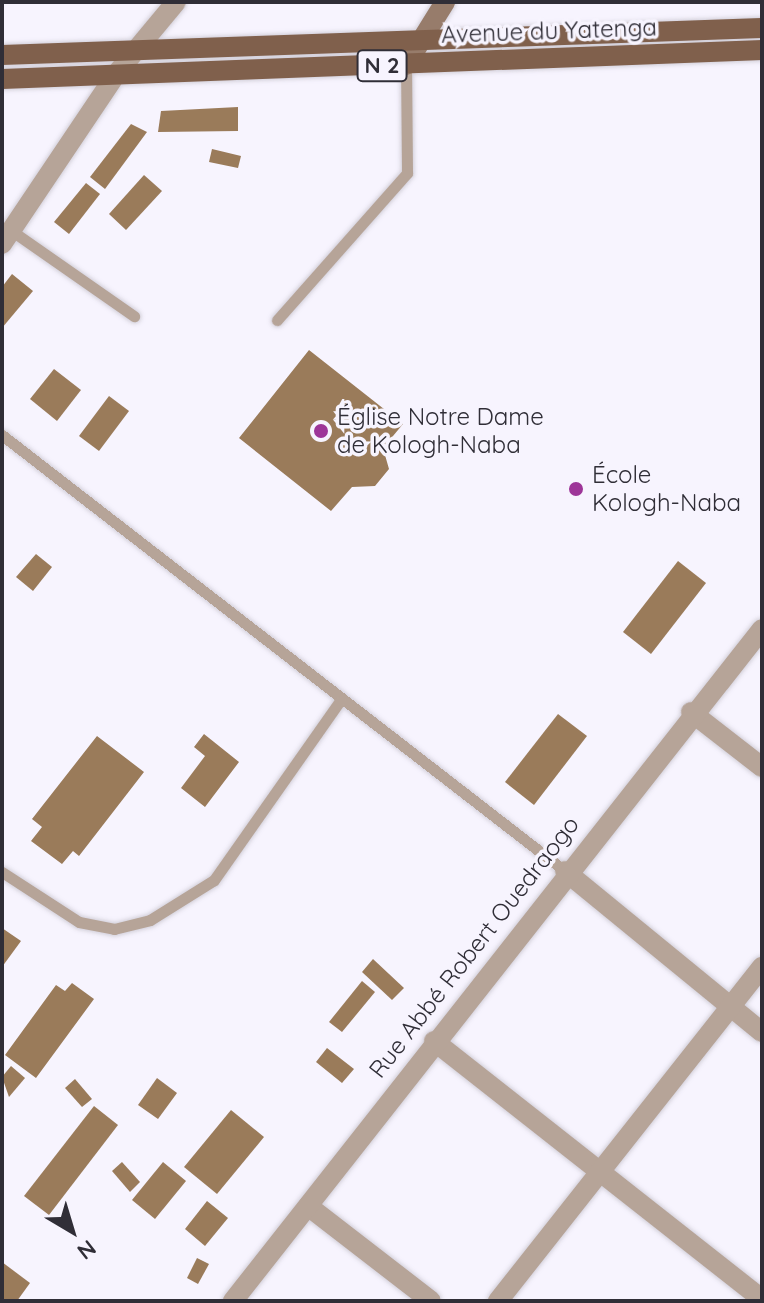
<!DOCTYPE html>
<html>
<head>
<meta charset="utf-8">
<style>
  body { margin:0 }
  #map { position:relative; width:764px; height:1303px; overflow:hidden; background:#f7f4fe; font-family:Quicksand,sans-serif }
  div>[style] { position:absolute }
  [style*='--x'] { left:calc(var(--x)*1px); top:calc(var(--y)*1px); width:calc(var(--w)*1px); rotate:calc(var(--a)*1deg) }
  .building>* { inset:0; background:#9a7b5a }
  .roads { filter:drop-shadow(0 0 2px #d3d0da) drop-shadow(0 0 2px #d3d0da) }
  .lane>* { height:11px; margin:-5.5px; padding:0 5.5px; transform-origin:5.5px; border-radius:5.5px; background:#b6a498 }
  .street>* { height:20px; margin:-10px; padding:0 10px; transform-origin:10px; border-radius:10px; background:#b6a498 }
  .secondary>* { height:20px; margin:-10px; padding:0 10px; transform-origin:10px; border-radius:10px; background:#977c6b }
  .primary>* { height:20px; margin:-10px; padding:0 10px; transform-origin:10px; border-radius:10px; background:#80604c }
  .dots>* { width:22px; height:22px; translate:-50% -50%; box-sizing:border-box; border:4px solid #f7f4fe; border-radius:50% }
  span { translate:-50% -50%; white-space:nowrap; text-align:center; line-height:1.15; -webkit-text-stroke:7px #f7f4fe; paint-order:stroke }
  .shield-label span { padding:2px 6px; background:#f7f4fe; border:2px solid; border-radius:6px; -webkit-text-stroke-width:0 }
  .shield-label { font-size:22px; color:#302e37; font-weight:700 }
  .street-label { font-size:24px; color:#302e37 }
  .poi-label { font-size:24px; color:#302e37 }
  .left { translate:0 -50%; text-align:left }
  .frame { position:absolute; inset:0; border:4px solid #302e37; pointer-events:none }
  .north { position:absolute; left:32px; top:1191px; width:80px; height:80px; -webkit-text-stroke:6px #f7f4fe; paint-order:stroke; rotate:142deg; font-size:22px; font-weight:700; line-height:32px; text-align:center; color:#302e37 }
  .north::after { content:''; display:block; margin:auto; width:28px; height:36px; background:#302e37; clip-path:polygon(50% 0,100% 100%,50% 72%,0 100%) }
</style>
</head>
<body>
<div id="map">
  <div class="building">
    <i style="clip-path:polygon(238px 107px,238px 131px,158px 132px,161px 111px)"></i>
    <i style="clip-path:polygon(131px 124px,147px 132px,105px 189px,90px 177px)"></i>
    <i style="clip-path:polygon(212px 149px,241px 156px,238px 168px,209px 162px)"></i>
    <i style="clip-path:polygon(144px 175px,162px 191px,126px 230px,109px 214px)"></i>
    <i style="clip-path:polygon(86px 183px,100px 194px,69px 234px,54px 222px)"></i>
    <i style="clip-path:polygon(12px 274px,33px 291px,2px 328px,2px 287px)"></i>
    <i style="clip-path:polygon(309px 350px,403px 424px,383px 448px,389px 469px,375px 486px,352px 487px,331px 511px,239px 438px)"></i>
    <i style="clip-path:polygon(54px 369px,81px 390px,57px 421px,30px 399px)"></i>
    <i style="clip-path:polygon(109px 396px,129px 411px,99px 451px,79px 436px)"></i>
    <i style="clip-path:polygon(36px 554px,52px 567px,33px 591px,16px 577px)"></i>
    <i style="clip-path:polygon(678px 561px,706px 583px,651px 654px,623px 632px)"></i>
    <i style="clip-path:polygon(558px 714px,587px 736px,534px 805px,505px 782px)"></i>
    <i style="clip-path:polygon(204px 734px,239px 762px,205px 807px,181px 788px,205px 756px,194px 747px)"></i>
    <i style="clip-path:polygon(97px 736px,144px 772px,79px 856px,73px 851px,62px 864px,31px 841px,42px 827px,32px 819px)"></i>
    <i style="clip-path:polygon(2px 928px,21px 941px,2px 967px)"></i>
    <i style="clip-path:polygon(373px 959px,404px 988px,392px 1000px,362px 972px)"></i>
    <i style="clip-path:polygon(362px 981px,375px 992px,342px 1032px,329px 1022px)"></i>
    <i style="clip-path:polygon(72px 983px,94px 999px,36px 1078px,5px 1055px,56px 985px,65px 991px)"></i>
    <i style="clip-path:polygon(327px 1048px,354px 1069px,342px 1083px,316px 1062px)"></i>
    <i style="clip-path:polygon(11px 1066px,25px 1078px,9px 1097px,2px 1077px)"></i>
    <i style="clip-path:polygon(157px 1078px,177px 1093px,158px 1119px,138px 1105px)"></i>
    <i style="clip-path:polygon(75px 1079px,92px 1099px,82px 1107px,65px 1088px)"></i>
    <i style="clip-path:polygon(94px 1106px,118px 1125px,49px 1215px,24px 1196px)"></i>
    <i style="clip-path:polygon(231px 1110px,264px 1137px,217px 1194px,184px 1167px)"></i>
    <i style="clip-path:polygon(122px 1162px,140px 1182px,130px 1192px,112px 1171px)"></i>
    <i style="clip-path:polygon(163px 1162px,186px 1181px,155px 1219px,132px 1200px)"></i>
    <i style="clip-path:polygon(207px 1201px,228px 1218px,205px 1246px,185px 1229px)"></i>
    <i style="clip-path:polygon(197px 1258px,209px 1264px,198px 1284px,187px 1278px)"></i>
    <i style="clip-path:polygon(2px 1262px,30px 1283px,17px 1301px,2px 1301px)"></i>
  </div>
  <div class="roads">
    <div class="lane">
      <i style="--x:12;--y:231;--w:149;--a:34.9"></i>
      <i style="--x:277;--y:320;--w:196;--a:-48.5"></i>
      <i style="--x:407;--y:173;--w:108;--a:-90.5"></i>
      <i style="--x:2;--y:435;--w:712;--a:37.76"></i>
      <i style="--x:2;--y:872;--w:92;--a:33"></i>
      <i style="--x:79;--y:922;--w:36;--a:11"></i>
      <i style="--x:114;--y:929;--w:37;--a:-14"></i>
      <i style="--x:150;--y:920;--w:75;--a:-32"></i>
      <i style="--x:214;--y:880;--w:218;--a:-54.9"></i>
    </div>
    <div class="street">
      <i style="--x:2;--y:244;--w:206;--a:-56.1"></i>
      <i style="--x:117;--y:73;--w:92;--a:-50.3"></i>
      <i style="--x:691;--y:712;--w:90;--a:37.8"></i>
      <i style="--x:565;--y:871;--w:254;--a:39.3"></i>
      <i style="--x:434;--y:1041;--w:417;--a:38.2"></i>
      <i style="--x:308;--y:1206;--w:155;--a:37.7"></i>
      <i style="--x:233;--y:1301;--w:855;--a:-51.79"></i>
      <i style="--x:498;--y:1301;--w:426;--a:-51.7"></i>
    </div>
    <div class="secondary">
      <i style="--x:406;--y:65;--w:74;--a:-58.2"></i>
    </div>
    <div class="primary">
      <i style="--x:2;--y:55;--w:760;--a:-2.03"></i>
      <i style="--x:2;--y:79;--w:761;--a:-2.19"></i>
    </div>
  </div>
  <div class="dots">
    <i style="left:321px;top:431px;background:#9d3598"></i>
    <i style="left:576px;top:489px;background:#9d3598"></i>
  </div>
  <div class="shield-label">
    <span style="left:382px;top:66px">N 2</span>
  </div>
  <div class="street-label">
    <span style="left:549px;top:31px;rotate:-2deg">Avenue du Yatenga</span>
    <span style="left:474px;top:947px;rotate:-52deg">Rue Abbé Robert Ouedraogo</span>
  </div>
  <div class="poi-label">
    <span class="left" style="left:337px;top:431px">Église Notre Dame<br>de Kologh-Naba</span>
    <span class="left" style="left:592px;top:489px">École<br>Kologh-Naba</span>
  </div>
  <div class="frame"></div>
  <div class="north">N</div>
</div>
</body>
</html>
